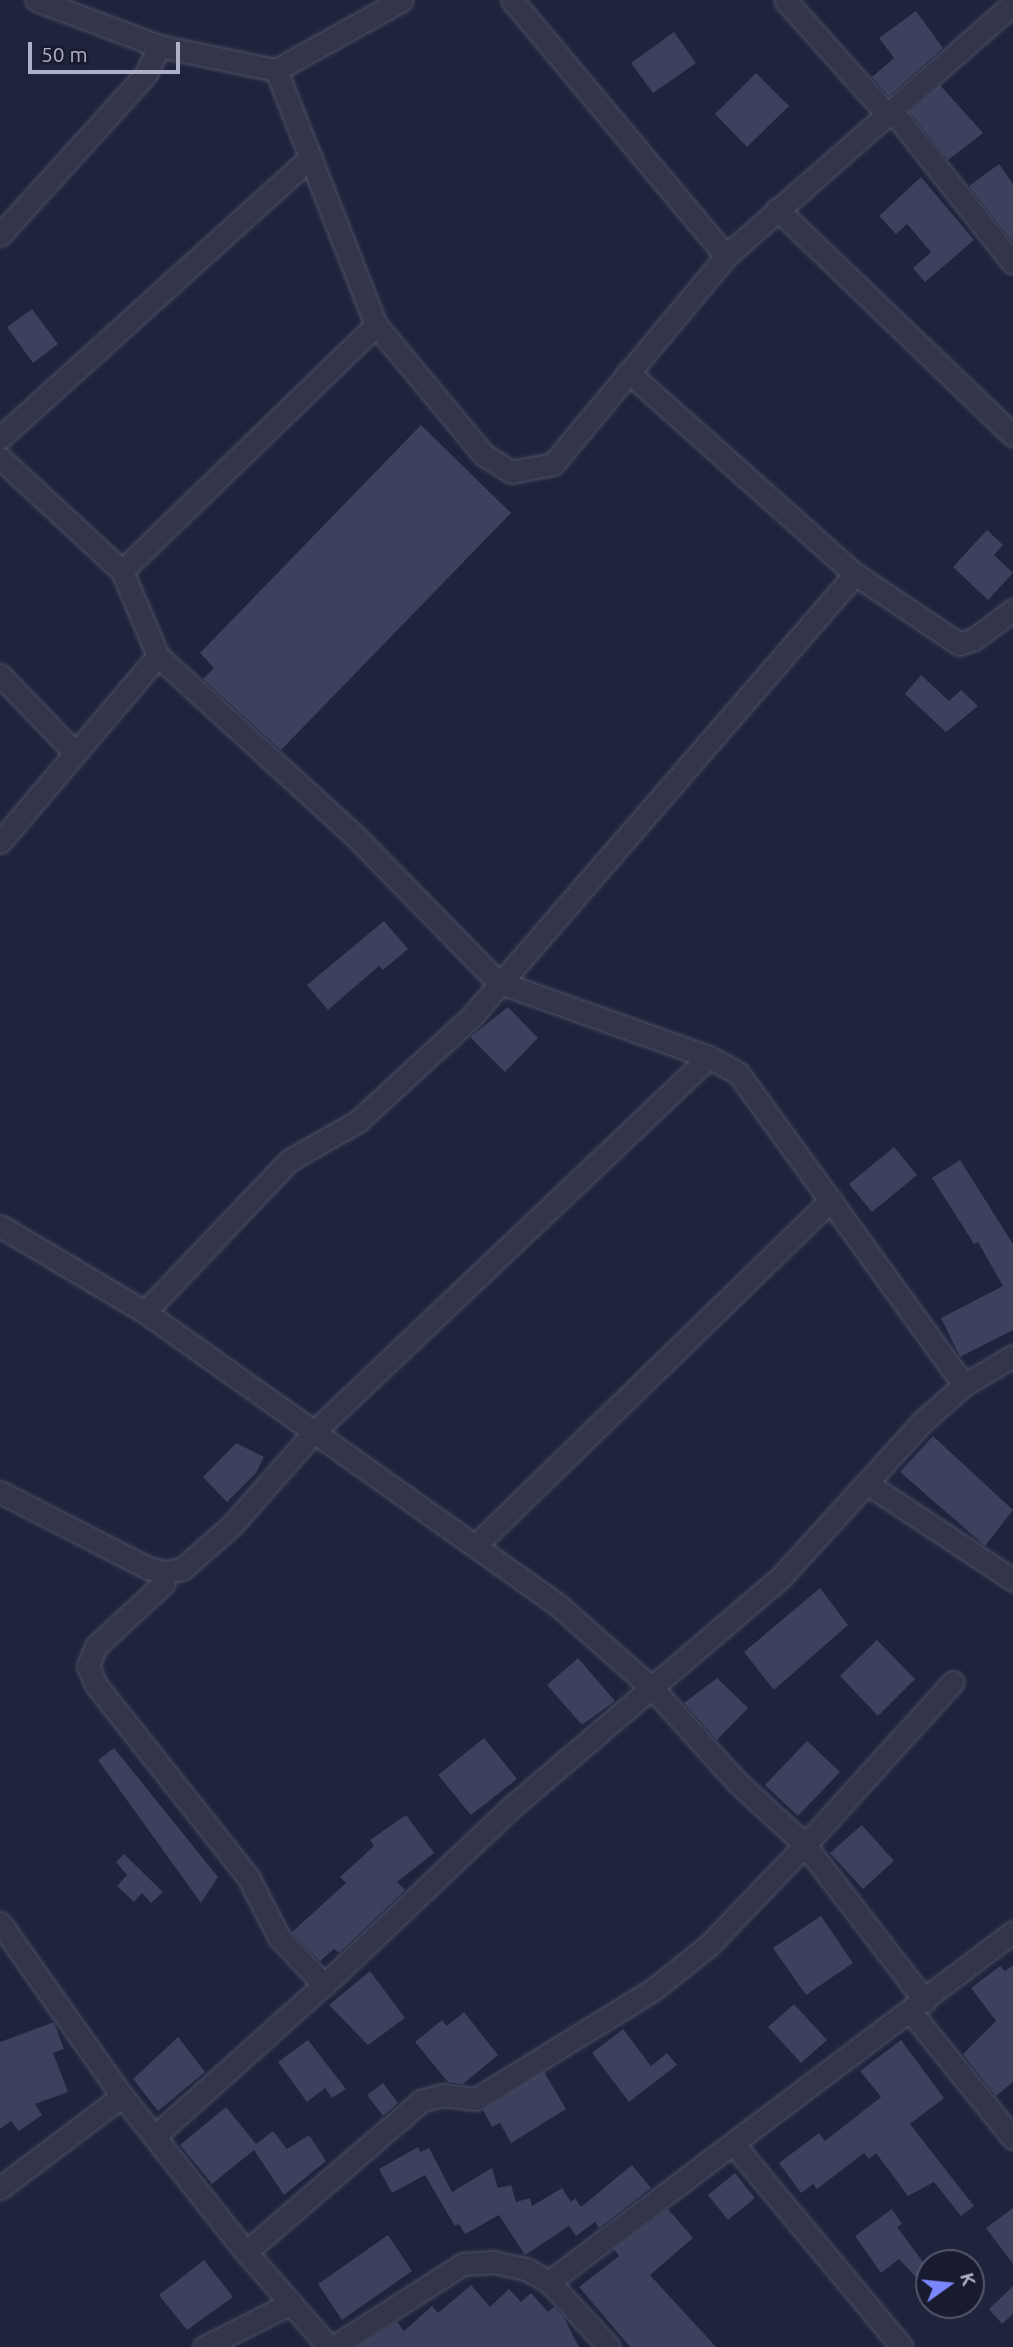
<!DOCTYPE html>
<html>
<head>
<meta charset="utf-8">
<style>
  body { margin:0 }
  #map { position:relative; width:1013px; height:2347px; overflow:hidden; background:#1f233b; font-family:Ubuntu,sans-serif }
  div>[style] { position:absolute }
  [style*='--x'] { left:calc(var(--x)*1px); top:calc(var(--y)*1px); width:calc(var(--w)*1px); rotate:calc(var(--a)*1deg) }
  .building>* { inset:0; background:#3d415e }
  .roads { filter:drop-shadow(0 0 2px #4d5066) drop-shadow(0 0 2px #4d5066) }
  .minor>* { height:21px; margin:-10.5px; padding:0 10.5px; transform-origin:10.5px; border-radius:10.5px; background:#33364b }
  span { translate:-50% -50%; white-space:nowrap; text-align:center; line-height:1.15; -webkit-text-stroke:6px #181b30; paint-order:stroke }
  .north { position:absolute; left:915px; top:2249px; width:70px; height:70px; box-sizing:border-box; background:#181b30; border:2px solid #54576d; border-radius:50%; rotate:75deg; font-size:19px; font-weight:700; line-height:28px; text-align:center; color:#adb0c8 }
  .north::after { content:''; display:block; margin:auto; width:24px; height:32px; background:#7b87ff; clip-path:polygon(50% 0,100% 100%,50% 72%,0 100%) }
  .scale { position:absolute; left:28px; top:42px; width:152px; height:32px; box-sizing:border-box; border:4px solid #adb0c8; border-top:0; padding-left:9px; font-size:21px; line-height:24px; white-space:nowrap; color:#adb0c8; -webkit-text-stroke:5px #181b30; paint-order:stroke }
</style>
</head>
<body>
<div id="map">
  <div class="building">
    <i style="clip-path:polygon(916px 11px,943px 48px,889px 96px,872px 77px,894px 58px,879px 38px)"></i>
    <i style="clip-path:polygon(674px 32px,696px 63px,653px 93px,631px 63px)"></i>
    <i style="clip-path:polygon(756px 73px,789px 106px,747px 147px,715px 114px)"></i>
    <i style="clip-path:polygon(940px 85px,983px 133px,948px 160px,910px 112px)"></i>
    <i style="clip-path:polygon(999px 164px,1013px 184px,1013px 242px,969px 186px)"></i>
    <i style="clip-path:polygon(921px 177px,974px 240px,925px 282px,913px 268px,931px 252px,907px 224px,896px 234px,879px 216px)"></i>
    <i style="clip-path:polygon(32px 309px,58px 344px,33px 363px,7px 327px)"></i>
    <i style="clip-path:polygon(421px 425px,511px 513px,281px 750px,203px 679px,214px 668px,200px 653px)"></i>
    <i style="clip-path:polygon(987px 530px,1003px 545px,994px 555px,1013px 573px,988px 600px,953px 567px)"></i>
    <i style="clip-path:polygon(921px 675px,949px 701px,961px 690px,978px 706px,946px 732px,905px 694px)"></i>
    <i style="clip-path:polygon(384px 921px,408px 949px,383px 970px,379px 966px,328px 1010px,307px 985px)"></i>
    <i style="clip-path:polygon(508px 1007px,538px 1038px,505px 1072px,470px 1037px)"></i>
    <i style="clip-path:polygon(894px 1147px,917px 1175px,872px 1212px,849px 1184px)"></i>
    <i style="clip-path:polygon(960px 1160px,1013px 1244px,1013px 1330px,960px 1357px,941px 1318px,1003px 1286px,978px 1242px,974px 1244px,932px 1178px)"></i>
    <i style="clip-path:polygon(933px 1436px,1013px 1510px,985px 1546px,900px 1472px)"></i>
    <i style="clip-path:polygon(236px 1443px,264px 1457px,256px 1473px,227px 1502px,203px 1477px)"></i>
    <i style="clip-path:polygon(820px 1588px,848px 1625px,774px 1690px,744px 1652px)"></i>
    <i style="clip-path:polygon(877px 1640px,915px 1679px,878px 1716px,840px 1676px)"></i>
    <i style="clip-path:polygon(578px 1658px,615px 1701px,582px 1725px,547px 1685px)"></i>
    <i style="clip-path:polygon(717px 1678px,748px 1708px,717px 1740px,684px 1703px)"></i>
    <i style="clip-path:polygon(484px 1738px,517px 1779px,471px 1815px,438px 1775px)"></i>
    <i style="clip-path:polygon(807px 1741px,840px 1772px,798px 1816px,765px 1785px)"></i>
    <i style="clip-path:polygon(114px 1748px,218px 1877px,201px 1903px,98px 1760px)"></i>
    <i style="clip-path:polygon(406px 1815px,434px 1853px,397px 1882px,405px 1890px,339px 1953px,334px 1949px,320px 1961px,292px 1932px,346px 1883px,340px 1877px,374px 1846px,370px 1840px)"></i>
    <i style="clip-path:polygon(862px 1825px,894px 1861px,863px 1889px,830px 1853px)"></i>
    <i style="clip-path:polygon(124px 1854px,163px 1892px,151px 1903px,142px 1893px,134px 1902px,117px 1886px,127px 1875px,116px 1862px)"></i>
    <i style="clip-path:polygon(821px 1916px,853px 1963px,806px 1995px,773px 1948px)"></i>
    <i style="clip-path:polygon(1013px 1965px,1013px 2082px,996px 2096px,963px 2054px,996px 2021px,971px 1988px,1000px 1966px,1005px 1971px)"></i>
    <i style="clip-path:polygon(370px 1971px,405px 2018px,368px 2045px,329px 2005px)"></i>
    <i style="clip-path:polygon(794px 2004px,827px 2040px,801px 2063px,768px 2027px)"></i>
    <i style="clip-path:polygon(464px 2012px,498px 2055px,463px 2084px,448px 2082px,415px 2042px,442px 2020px,447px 2026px)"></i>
    <i style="clip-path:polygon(54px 2022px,64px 2049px,53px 2053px,68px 2092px,35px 2104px,42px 2115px,19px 2131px,11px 2121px,0 2129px,0 2042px)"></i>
    <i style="clip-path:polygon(623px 2029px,651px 2066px,667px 2053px,677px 2065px,629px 2102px,592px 2053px)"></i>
    <i style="clip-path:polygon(178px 2037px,205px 2072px,158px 2111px,133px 2079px)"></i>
    <i style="clip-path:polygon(308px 2040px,346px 2089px,332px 2098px,325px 2088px,307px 2102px,278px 2062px)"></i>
    <i style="clip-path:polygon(901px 2040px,944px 2098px,910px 2124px,974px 2206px,961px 2216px,934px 2182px,908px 2196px,876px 2153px,869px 2159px,864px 2153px,817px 2189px,813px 2184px,801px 2193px,779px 2163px,819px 2133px,825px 2141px,881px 2097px,860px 2071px)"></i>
    <i style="clip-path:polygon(544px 2072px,566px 2109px,511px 2143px,500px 2123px,492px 2127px,483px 2110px)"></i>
    <i style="clip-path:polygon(383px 2083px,398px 2103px,383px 2116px,367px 2095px)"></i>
    <i style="clip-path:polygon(226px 2107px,256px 2144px,273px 2131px,287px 2149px,309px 2135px,326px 2161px,284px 2195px,254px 2150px,212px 2184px,180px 2145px)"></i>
    <i style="clip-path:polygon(418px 2147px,420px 2152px,429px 2148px,452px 2192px,492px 2168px,498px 2188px,511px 2185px,516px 2202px,530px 2198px,532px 2206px,562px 2188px,571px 2202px,575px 2198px,581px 2207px,632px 2165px,651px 2188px,599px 2228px,595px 2222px,576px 2236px,569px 2226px,525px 2255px,499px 2215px,465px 2234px,459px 2224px,455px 2226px,425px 2175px,392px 2193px,379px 2169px)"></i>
    <i style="clip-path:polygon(735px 2173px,755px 2198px,728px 2220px,708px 2195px)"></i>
    <i style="clip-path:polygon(1013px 2208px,1013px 2264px,986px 2228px)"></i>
    <i style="clip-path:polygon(668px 2209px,693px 2238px,650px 2275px,716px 2347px,630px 2347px,579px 2287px,619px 2256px,614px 2249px)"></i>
    <i style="clip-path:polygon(892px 2209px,902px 2224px,897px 2227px,929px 2270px,929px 2291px,899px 2259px,881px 2273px,855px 2236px)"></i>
    <i style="clip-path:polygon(388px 2235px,412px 2271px,342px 2320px,318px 2284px)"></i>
    <i style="clip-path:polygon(204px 2260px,233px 2297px,187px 2330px,159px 2295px)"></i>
    <i style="clip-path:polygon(471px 2285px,490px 2307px,509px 2289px,521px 2302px,531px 2293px,548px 2312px,554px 2307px,563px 2316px,579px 2347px,357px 2347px,397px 2322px,404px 2331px,432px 2306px,438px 2313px)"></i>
    <i style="clip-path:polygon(1013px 2286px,1013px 2314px,1002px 2324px,989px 2309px)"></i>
  </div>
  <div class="roads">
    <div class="minor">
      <i style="--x:36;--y:0;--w:131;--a:20.5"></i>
      <i style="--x:159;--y:46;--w:119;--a:11.6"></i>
      <i style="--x:276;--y:70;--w:144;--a:-29.1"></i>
      <i style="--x:512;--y:0;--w:334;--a:50.1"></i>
      <i style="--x:785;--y:0;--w:156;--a:48.1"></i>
      <i style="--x:276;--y:70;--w:274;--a:68.6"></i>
      <i style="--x:376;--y:325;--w:169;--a:50.3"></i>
      <i style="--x:484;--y:455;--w:32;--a:32"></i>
      <i style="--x:511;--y:472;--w:43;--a:-10.8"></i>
      <i style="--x:553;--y:464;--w:271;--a:-50.2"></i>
      <i style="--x:726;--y:256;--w:382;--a:-41.3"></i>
      <i style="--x:894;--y:113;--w:191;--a:51.6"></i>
      <i style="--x:777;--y:209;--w:327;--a:43.8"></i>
      <i style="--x:0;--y:235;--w:217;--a:-47.8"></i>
      <i style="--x:146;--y:74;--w:31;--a:-65"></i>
      <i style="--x:628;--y:372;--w:304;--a:41.7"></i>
      <i style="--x:855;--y:574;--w:125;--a:33.9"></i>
      <i style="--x:959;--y:644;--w:16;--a:-18"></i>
      <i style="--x:974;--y:639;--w:49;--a:-36.6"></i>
      <i style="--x:0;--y:438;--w:419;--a:-42.1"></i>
      <i style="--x:0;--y:458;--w:166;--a:42.8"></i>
      <i style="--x:122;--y:571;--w:92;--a:67"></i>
      <i style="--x:158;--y:656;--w:268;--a:42.4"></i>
      <i style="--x:356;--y:837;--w:203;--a:45.6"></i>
      <i style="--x:498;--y:982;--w:224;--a:19.6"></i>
      <i style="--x:709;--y:1057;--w:33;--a:29"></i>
      <i style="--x:738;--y:1073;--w:385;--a:54.1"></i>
      <i style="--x:122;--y:571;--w:354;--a:-44.1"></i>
      <i style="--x:0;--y:675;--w:108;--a:46.1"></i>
      <i style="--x:0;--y:842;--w:244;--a:-49.7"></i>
      <i style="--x:0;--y:1226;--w:169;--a:30.7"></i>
      <i style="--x:145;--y:1312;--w:506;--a:35.35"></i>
      <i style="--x:558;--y:1605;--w:127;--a:41.5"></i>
      <i style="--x:653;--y:1689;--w:124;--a:47.9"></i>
      <i style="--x:736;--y:1781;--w:94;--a:42.8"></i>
      <i style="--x:805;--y:1845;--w:139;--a:133.8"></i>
      <i style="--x:709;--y:1945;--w:70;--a:141.3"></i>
      <i style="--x:654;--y:1989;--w:209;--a:148.3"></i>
      <i style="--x:476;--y:2099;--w:33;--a:-173"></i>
      <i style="--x:443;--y:2095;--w:23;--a:165"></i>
      <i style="--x:421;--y:2101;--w:231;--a:139.2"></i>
      <i style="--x:145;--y:1312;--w:210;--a:-46.4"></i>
      <i style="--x:290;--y:1160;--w:78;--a:-29.8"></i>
      <i style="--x:358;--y:1121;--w:155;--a:-42.6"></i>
      <i style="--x:472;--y:1016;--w:585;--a:-49.09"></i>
      <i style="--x:868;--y:1484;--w:174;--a:33.5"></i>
      <i style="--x:0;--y:1492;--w:166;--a:27.2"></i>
      <i style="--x:148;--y:1568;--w:18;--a:13"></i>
      <i style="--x:166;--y:1572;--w:16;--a:-11"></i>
      <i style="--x:182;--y:1569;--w:67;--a:-41.3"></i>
      <i style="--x:232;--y:1525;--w:127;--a:-48.5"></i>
      <i style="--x:316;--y:1430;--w:542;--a:-43.5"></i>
      <i style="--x:476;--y:1545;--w:495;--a:-44.2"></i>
      <i style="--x:166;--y:1572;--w:12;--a:104"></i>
      <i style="--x:163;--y:1584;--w:91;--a:137.2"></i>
      <i style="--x:96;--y:1646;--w:22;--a:112"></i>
      <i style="--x:88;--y:1666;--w:21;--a:67"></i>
      <i style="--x:96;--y:1685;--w:245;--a:51.6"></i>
      <i style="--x:248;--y:1877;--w:68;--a:62.7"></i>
      <i style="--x:279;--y:1937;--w:66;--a:46.8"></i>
      <i style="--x:0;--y:1923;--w:207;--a:54.8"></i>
      <i style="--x:119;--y:2092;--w:204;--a:51.6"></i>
      <i style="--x:246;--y:2252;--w:126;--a:48.9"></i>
      <i style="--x:925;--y:2001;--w:197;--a:-127.6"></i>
      <i style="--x:805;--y:1845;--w:220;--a:-47.8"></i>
      <i style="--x:910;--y:2011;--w:164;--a:51"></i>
      <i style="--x:155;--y:2136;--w:249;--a:-41.9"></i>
      <i style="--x:340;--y:1970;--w:238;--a:-43.5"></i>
      <i style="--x:513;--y:1806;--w:354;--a:-40.5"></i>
      <i style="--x:782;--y:1576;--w:208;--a:-47.7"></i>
      <i style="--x:922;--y:1422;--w:56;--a:-41.4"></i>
      <i style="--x:964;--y:1385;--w:57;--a:-30.6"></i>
      <i style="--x:735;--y:2146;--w:261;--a:50.3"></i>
      <i style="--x:0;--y:2188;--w:153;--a:-37"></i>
      <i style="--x:549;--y:2282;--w:88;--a:47.3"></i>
      <i style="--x:204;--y:2347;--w:97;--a:-26.8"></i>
      <i style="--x:333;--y:2347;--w:154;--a:-32.6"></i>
      <i style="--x:463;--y:2264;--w:30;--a:-4"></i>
      <i style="--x:493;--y:2262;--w:34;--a:12"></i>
      <i style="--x:526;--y:2269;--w:26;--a:29"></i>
      <i style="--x:549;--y:2282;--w:581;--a:-37.03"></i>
    </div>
  </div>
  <div class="north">K</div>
  <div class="scale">50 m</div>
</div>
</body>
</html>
